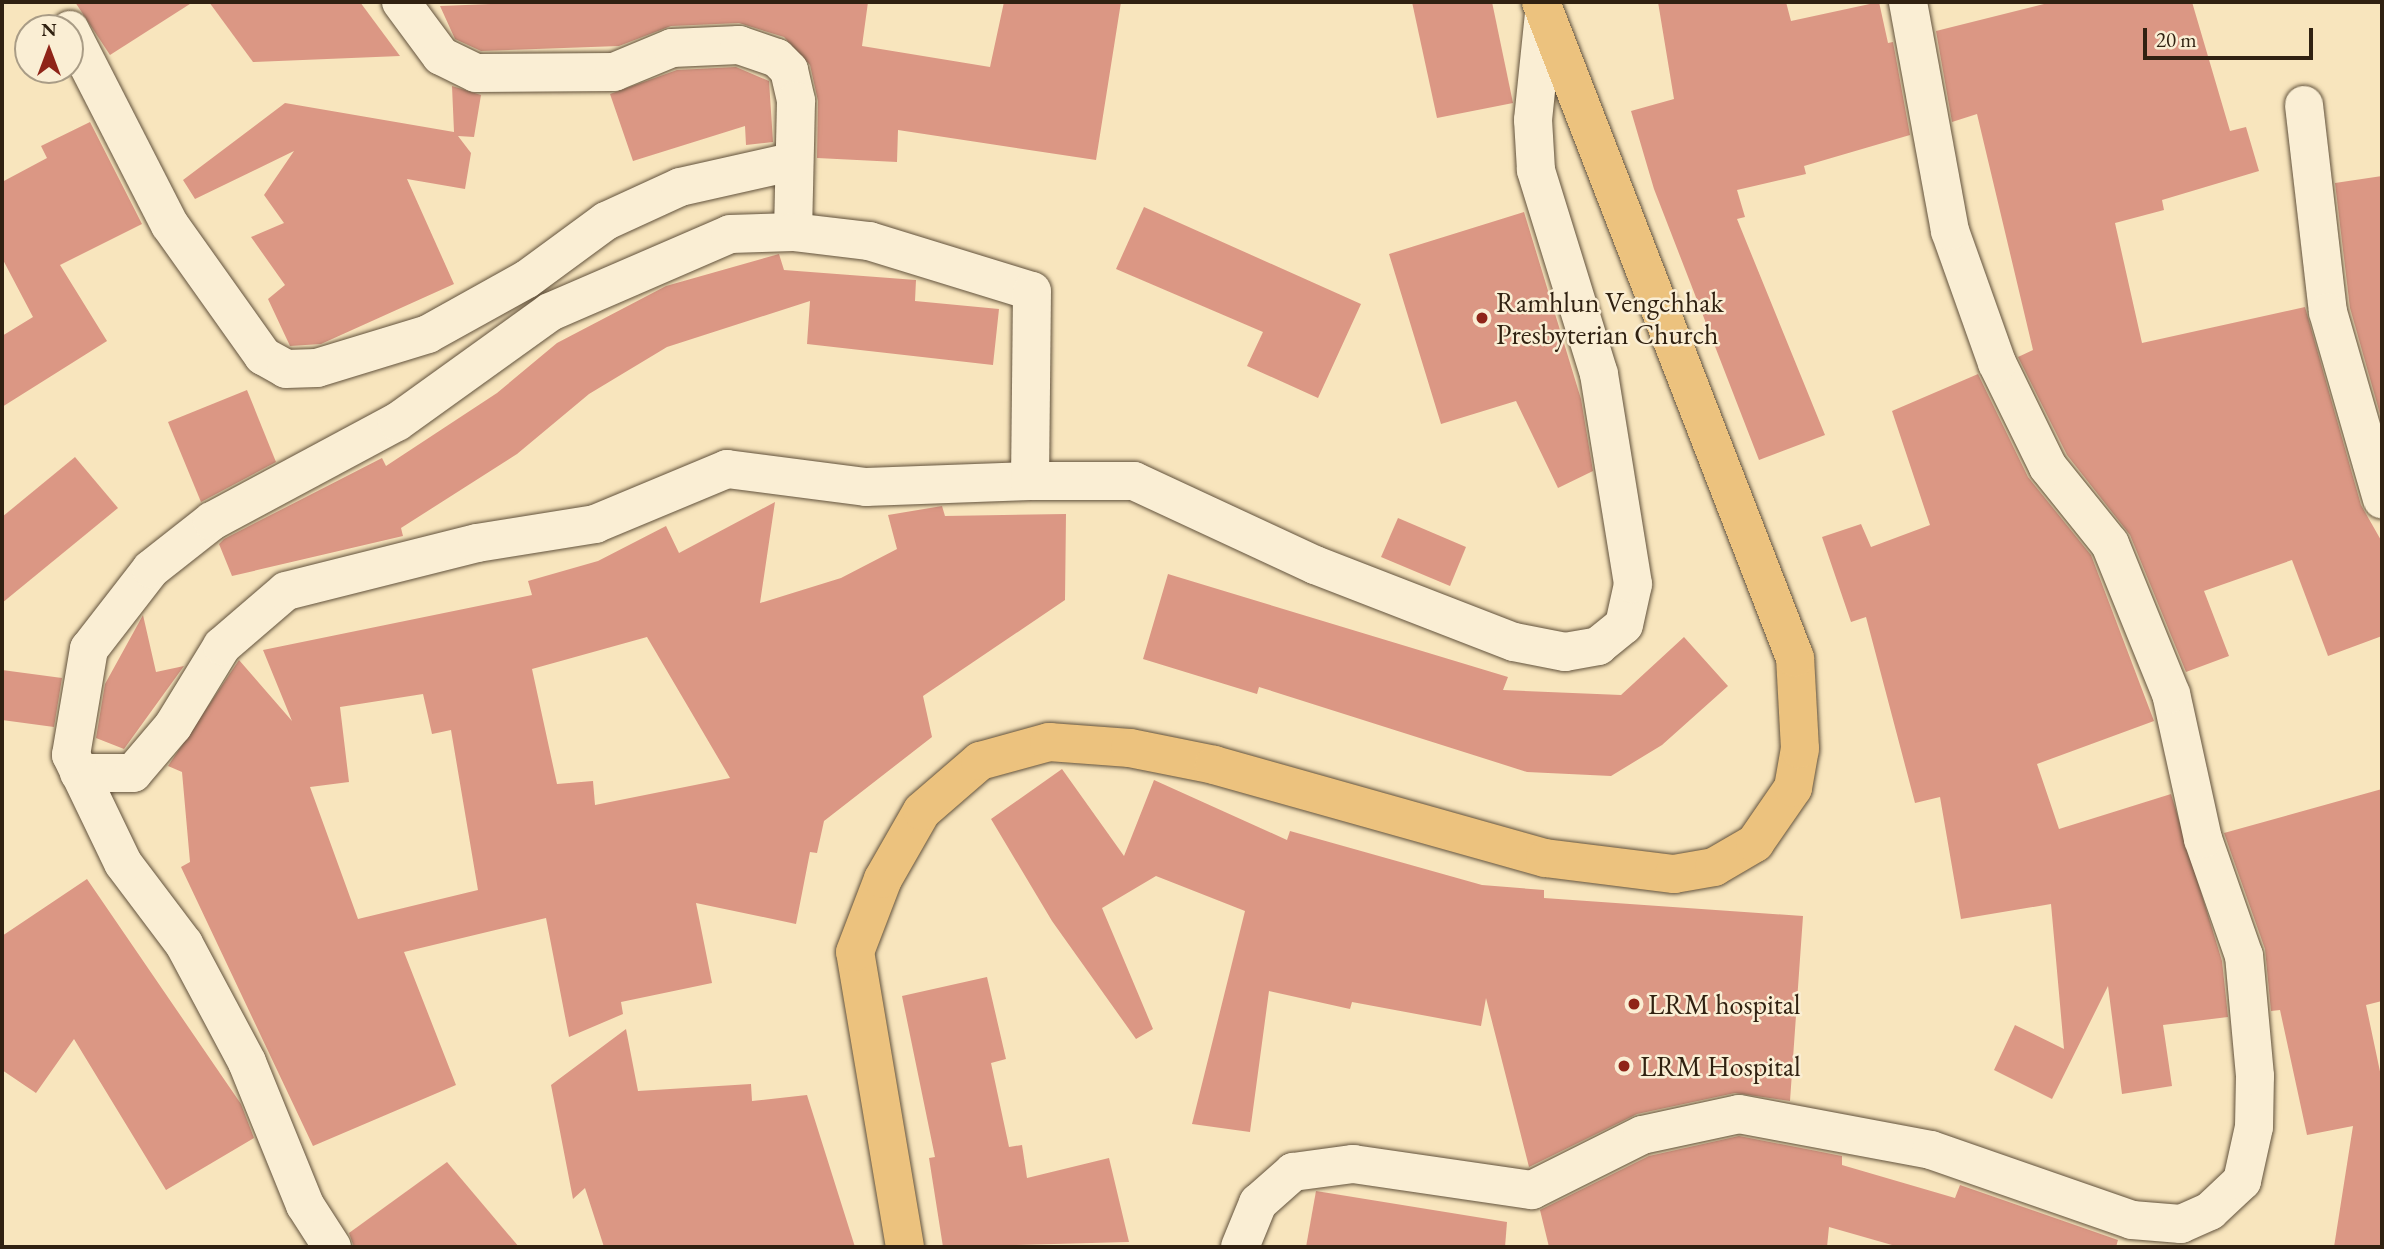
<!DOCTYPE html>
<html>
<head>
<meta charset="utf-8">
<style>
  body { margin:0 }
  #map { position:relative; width:2384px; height:1249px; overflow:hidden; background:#f8e5bd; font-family:"EB Garamond",serif }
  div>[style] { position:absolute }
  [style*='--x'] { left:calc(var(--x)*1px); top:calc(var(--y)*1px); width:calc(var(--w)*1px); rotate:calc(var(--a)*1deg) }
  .building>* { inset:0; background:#db9784 }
  .roads { filter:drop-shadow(0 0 2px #62523c) drop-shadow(0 0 2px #62523c) }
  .street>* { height:38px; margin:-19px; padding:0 19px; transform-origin:19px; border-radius:19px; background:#faeed4 }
  .primary>* { height:38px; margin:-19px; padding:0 19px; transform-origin:19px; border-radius:19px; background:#ecc27e }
  .dots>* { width:19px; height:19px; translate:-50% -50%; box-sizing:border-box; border:4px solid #faeed4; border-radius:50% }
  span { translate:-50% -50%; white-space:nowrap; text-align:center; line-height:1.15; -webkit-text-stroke:5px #faeed4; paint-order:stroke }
  .poi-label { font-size:28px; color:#302111 }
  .left { translate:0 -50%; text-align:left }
  .frame { position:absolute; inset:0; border:4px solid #302111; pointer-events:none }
  .north { position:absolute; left:14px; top:14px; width:70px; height:70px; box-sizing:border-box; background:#faeed4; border:2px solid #a99c86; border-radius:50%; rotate:0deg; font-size:19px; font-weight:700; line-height:28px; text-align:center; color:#302111 }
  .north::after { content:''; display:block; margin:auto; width:24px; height:32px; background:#8f2418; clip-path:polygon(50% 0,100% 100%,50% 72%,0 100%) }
  .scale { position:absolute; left:2143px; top:28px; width:170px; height:32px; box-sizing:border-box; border:4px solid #302111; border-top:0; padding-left:9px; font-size:21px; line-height:24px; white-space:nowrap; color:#302111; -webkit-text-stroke:5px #faeed4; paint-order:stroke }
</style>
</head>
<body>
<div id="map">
  <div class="building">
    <i style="clip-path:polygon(75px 2px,193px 2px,110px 55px)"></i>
    <i style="clip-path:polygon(209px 2px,360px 2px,400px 56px,253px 62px)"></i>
    <i style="clip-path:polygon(538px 2px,868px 2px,862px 46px,990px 67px,1004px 2px,1121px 2px,1096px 160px,898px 130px,897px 162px,817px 158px,818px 101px,810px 65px,784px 37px,739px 23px,671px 26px,619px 46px,481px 51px,455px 39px,440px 6px)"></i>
    <i style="clip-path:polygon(1412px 2px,1492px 2px,1513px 103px,1437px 118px)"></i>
    <i style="clip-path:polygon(1658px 2px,1786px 2px,1791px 21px,1879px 2px,1888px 43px,1893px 42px,1910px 135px,1804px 166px,1806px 174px,1737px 190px,1745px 217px,1737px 219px,1825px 435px,1759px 460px,1654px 189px,1631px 111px,1674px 99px)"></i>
    <i style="clip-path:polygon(2052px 2px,2192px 2px,2230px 131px,2246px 127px,2259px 171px,2162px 200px,2164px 210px,2115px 223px,2142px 343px,2305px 307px,2361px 505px,2382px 542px,2382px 636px,2328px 656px,2292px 560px,2204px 591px,2229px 656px,2186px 672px,2130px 535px,2067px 455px,2018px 357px,2033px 350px,1977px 114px,1952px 122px,1936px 31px)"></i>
    <i style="clip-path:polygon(736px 67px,769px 81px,773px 142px,746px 145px,745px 126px,633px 161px,610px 94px,677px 70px)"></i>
    <i style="clip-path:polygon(452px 86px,481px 95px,474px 137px,458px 136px,471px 153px,465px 189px,407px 179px,454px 284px,321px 344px,290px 346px,268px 299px,285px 285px,251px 237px,284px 223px,264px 195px,294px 151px,195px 199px,183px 180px,285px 103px,454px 132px)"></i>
    <i style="clip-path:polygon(90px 122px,142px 224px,60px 265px,107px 341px,2px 407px,2px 336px,33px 317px,2px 258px,2px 182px,47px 158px,41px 146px)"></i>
    <i style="clip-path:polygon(2382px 176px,2382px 421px,2350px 308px,2335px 183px)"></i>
    <i style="clip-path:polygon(1144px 207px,1361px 304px,1318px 398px,1247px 366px,1263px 332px,1116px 269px)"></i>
    <i style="clip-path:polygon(1524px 212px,1581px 399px,1593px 471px,1558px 488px,1516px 401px,1441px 424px,1389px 254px)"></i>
    <i style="clip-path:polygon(779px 254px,784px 270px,916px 280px,915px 301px,999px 309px,993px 365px,807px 344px,810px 301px,667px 347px,589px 394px,517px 454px,401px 528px,403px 536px,232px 576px,219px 544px,224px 539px,382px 458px,386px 466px,497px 393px,557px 343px,666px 286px)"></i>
    <i style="clip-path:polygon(1978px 374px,2028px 477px,2091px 555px,2154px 721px,2037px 764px,2059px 829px,2171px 794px,2222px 961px,2228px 1017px,2163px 1025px,2172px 1086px,2122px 1094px,2108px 986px,2052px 1099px,1994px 1070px,2015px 1025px,2064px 1049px,2051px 904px,1961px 919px,1940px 797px,1915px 803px,1866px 617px,1851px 622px,1822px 537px,1861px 524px,1871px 547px,1930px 525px,1892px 411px)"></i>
    <i style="clip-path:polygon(247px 390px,276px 462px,201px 502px,168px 422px)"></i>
    <i style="clip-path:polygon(75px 457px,118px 508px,2px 603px,2px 517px)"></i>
    <i style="clip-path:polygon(evenodd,775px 502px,760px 603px,841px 578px,897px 549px,888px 515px,942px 506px,945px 516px,1066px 514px,1065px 600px,923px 696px,932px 737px,824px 821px,817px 853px,810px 852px,796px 924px,696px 903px,712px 983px,621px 1002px,623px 1014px,569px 1037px,546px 918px,404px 952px,456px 1085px,313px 1146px,181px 867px,190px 862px,182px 772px,168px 766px,239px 660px,292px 721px,263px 650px,532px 595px,528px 581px,598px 561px,666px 526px,679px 553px,775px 502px,647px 637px,730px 778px,595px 805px,593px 781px,557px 784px,532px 669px,647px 637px,775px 502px,423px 694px,432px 734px,451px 730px,478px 890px,358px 919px,310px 787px,349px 782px,340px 707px,423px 694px)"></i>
    <i style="clip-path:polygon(1398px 518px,1466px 547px,1450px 586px,1381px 557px)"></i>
    <i style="clip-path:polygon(1168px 574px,1508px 677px,1503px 690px,1621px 695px,1684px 637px,1728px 686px,1662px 745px,1611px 776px,1527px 772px,1259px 687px,1257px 694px,1143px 659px)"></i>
    <i style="clip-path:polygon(143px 615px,156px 672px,184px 666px,124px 749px,96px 738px,105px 684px)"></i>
    <i style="clip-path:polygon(2px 670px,62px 678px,54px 727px,2px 720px)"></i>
    <i style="clip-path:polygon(1062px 769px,1124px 856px,1154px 780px,1287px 840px,1290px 831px,1482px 885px,1544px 890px,1544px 898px,1803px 916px,1790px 1101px,1735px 1093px,1637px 1114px,1529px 1167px,1486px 998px,1481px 1026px,1352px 1002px,1350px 1009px,1269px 991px,1250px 1132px,1192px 1124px,1245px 911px,1156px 876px,1102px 908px,1153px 1029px,1136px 1039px,1052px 921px,991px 819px)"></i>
    <i style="clip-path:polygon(2382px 789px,2382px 1001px,2366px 1005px,2382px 1081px,2382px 1247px,2334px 1247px,2353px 1126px,2307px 1135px,2280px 1010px,2271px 1011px,2265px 949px,2224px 833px)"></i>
    <i style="clip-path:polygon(87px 879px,241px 1104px,254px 1138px,166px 1190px,74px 1039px,36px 1093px,2px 1070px,2px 936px)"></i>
    <i style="clip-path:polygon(987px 977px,1006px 1059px,991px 1063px,1009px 1147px,1022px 1145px,1027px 1178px,1109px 1158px,1129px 1242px,943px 1247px,929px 1158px,935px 1157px,902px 996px)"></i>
    <i style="clip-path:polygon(626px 1029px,638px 1091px,751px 1084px,752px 1101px,807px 1095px,855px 1247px,604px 1247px,585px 1188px,573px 1199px,551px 1085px)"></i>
    <i style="clip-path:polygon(1739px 1136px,1842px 1156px,1842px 1165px,1955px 1198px,1960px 1185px,2118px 1240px,2116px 1247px,1899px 1247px,1829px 1227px,1827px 1247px,1549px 1247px,1540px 1210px,1649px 1156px)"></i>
    <i style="clip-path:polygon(447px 1162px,519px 1247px,354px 1247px,349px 1233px)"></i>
    <i style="clip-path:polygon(1316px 1191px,1507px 1222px,1505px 1247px,1306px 1247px)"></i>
  </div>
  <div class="roads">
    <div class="street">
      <i style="--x:401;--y:2;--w:67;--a:53.5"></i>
      <i style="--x:441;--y:56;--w:39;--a:26"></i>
      <i style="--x:476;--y:73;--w:138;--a:-0.4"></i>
      <i style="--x:614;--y:72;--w:63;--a:-22.5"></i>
      <i style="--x:672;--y:48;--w:67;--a:-2.6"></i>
      <i style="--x:739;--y:45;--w:40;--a:18.9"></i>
      <i style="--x:777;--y:58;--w:17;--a:45"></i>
      <i style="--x:789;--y:70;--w:32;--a:77"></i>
      <i style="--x:796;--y:101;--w:131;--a:91.3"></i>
      <i style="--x:70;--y:30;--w:219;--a:62.9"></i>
      <i style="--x:170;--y:225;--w:161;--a:54.6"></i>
      <i style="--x:263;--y:356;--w:26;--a:29"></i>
      <i style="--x:286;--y:369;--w:31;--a:-2"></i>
      <i style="--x:317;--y:368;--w:116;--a:-17"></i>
      <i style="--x:428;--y:334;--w:113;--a:-29.1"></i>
      <i style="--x:527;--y:279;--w:98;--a:-36.3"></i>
      <i style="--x:606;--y:221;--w:81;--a:-24.7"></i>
      <i style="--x:680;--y:187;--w:114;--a:-12.7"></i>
      <i style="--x:2304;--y:105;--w:208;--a:83.4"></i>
      <i style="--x:2328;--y:312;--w:195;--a:73.9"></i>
      <i style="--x:79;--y:773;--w:54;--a:0"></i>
      <i style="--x:133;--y:773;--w:62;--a:-49.6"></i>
      <i style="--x:173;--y:726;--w:94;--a:-58.5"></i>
      <i style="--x:222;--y:646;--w:84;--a:-40.7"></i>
      <i style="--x:286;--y:591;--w:197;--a:-14.1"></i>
      <i style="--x:477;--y:543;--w:120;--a:-9.1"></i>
      <i style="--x:595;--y:524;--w:143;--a:-22.6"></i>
      <i style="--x:727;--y:469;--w:140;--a:7.4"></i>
      <i style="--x:866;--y:487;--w:164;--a:-2.1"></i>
      <i style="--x:332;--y:1247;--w:50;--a:-122.7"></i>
      <i style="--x:305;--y:1205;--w:154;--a:-112.1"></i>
      <i style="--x:247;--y:1062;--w:134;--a:-118.1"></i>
      <i style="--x:184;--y:944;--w:101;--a:-127"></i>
      <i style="--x:123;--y:863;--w:120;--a:-115.7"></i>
      <i style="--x:71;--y:755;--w:108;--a:-80.4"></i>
      <i style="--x:89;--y:649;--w:101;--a:-52.2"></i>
      <i style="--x:151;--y:569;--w:78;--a:-38.2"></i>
      <i style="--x:212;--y:521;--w:210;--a:-28.2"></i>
      <i style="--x:397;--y:422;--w:188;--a:-35.7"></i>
      <i style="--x:550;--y:312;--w:196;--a:-23.4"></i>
      <i style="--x:730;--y:234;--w:63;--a:-1.8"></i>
      <i style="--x:793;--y:232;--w:77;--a:6.8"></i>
      <i style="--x:869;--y:241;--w:170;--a:17.1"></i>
      <i style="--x:1032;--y:291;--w:190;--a:90.6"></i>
      <i style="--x:1030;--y:481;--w:104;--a:0"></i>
      <i style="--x:1134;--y:481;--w:200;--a:24.9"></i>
      <i style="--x:1315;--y:565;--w:213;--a:21.2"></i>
      <i style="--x:1514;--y:642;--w:52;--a:11.1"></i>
      <i style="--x:1565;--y:652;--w:34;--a:-10"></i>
      <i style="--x:1598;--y:646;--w:33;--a:-39"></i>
      <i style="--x:1624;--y:625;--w:42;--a:-77.6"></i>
      <i style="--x:1633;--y:584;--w:213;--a:-99.2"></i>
      <i style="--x:1599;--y:374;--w:214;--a:-107.2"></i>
      <i style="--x:1536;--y:170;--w:50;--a:-93.4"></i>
      <i style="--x:1533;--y:120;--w:108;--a:-84.1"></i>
      <i style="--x:1240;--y:1247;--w:48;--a:-67.8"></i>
      <i style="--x:1258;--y:1203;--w:47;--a:-41.5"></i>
      <i style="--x:1293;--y:1172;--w:61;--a:-7.6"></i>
      <i style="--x:1353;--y:1164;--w:181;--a:8.3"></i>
      <i style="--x:1532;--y:1190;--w:123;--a:-26.6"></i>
      <i style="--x:1642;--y:1135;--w:99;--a:-12.2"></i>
      <i style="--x:1739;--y:1114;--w:195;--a:10.6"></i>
      <i style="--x:1931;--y:1150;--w:213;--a:19.2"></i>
      <i style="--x:2132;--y:1220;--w:49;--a:4.7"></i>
      <i style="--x:2181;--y:1224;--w:32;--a:-24"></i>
      <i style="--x:2210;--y:1211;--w:44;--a:-43.2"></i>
      <i style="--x:2242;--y:1181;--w:55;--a:-77.5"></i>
      <i style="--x:2254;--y:1127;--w:51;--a:-88.9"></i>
      <i style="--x:2255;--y:1076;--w:121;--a:-95.2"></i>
      <i style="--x:2244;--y:956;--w:124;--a:-109.3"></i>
      <i style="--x:2203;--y:839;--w:148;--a:-102.4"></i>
      <i style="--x:2171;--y:694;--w:162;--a:-112.1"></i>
      <i style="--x:2110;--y:544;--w:99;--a:-128.8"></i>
      <i style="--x:2048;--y:467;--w:116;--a:-116.1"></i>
      <i style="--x:1997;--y:363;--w:140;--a:-109.6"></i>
      <i style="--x:1950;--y:231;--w:233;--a:-100.4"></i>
    </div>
    <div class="primary">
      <i style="--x:905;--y:1247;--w:299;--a:-99.6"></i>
      <i style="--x:855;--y:952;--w:78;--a:-69"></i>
      <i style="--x:883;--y:879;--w:78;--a:-60.2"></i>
      <i style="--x:922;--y:811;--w:77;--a:-40.8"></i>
      <i style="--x:980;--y:761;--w:72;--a:-15.4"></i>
      <i style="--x:1049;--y:742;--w:81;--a:4.2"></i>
      <i style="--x:1130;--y:748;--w:86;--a:11.4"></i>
      <i style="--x:1214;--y:765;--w:344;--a:15.7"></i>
      <i style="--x:1545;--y:858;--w:130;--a:7.1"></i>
      <i style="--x:1674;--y:874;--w:41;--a:-9.9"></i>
      <i style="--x:1714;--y:867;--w:48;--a:-30.3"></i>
      <i style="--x:1755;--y:843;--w:67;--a:-55.4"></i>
      <i style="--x:1793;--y:788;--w:40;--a:-80"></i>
      <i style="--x:1800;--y:749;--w:91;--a:-93.1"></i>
      <i style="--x:1795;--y:658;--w:703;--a:-111.17"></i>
    </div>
  </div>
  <div class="dots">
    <i style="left:1482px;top:318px;background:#8f2418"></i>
    <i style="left:1634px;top:1004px;background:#8f2418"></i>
    <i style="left:1624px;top:1066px;background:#8f2418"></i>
  </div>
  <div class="poi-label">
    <span class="left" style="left:1496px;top:318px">Ramhlun Vengchhak<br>Presbyterian Church</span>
    <span class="left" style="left:1648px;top:1004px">LRM hospital</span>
    <span class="left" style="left:1640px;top:1066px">LRM Hospital</span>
  </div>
  <div class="frame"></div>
  <div class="north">N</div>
  <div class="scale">20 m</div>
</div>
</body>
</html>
